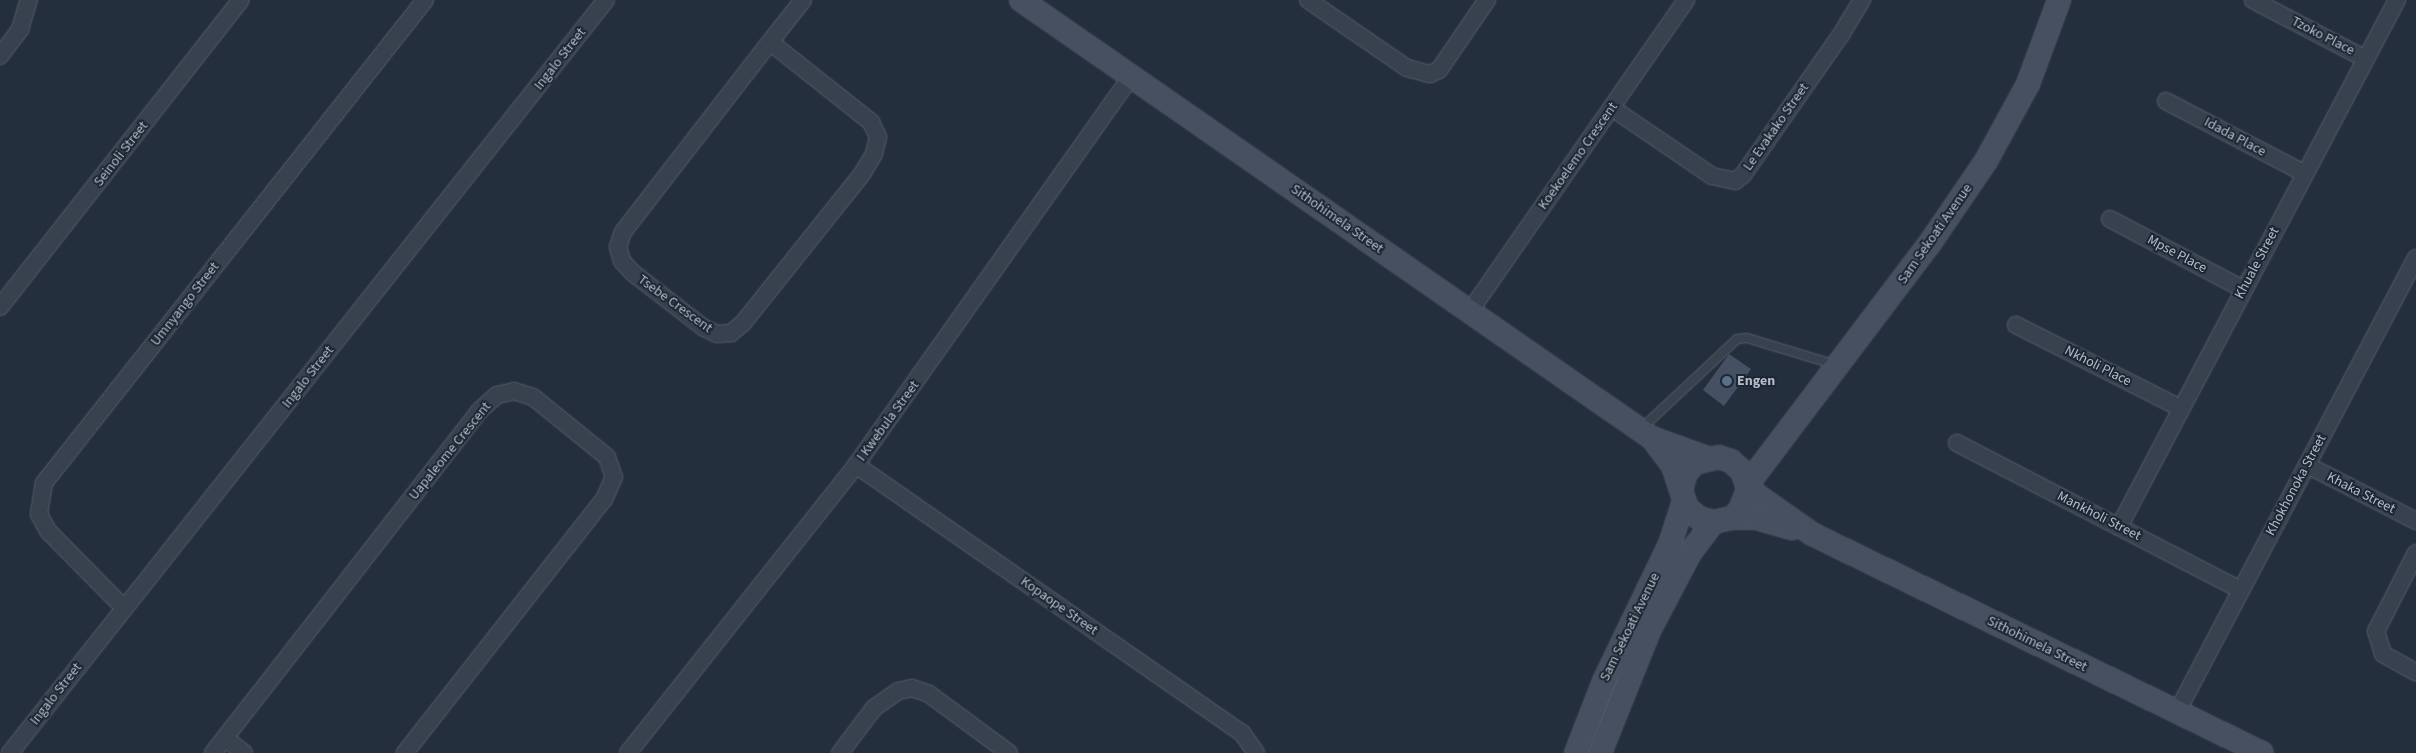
<!DOCTYPE html>
<html>
<head>
<meta charset="utf-8">
<style>
  body { margin:0 }
  #map { position:relative; width:2416px; height:753px; overflow:hidden; background:#242f3e; font-family:"Source Sans 3",sans-serif }
  div>[style] { position:absolute }
  [style*='--x'] { left:calc(var(--x)*1px); top:calc(var(--y)*1px); width:calc(var(--w)*1px); rotate:calc(var(--a)*1deg) }
  .building>* { inset:0; background:#455162 }
  .roads { filter:drop-shadow(0 0 1px #565f6c) drop-shadow(0 0 1px #565f6c) }
  .lane>* { height:8px; margin:-4px; padding:0 4px; transform-origin:4px; border-radius:4px; background:#38414e }
  .street>* { height:16px; margin:-8px; padding:0 8px; transform-origin:8px; border-radius:8px; background:#38414e }
  .secondary>* { height:22px; margin:-11px; padding:0 11px; transform-origin:11px; border-radius:11px; background:#465061 }
  .dots>* { width:14px; height:14px; translate:-50% -50%; box-sizing:border-box; border:2px solid #1d2633; border-radius:50% }
  span { translate:-50% -50%; white-space:nowrap; text-align:center; line-height:1.15; -webkit-text-stroke:4px #1d2633; paint-order:stroke }
  .street-label { font-size:14px; color:#b4bcc9 }
  .poi-label { font-size:14px; color:#b4bcc9; font-weight:700 }
  .left { translate:0 -50%; text-align:left }
</style>
</head>
<body>
<div id="map">
  <div class="building">
    <i style="clip-path:polygon(1729px 354px,1751px 369px,1724px 406px,1703px 390px)"></i>
  </div>
  <div class="roads">
    <div class="lane">
      <i style="--x:1642;--y:428;--w:130;--a:-43.1"></i>
      <i style="--x:1737;--y:339;--w:10;--a:-6"></i>
      <i style="--x:1747;--y:338;--w:93;--a:16.9"></i>
    </div>
    <div class="street">
      <i style="--x:1308;--y:0;--w:120;--a:34.5"></i>
      <i style="--x:1407;--y:68;--w:24;--a:15"></i>
      <i style="--x:1430;--y:74;--w:10;--a:-24"></i>
      <i style="--x:1439;--y:70;--w:85;--a:-55.6"></i>
      <i style="--x:2253;--y:0;--w:127;--a:27.6"></i>
      <i style="--x:770;--y:42;--w:129;--a:38.4"></i>
      <i style="--x:871;--y:122;--w:17;--a:65"></i>
      <i style="--x:878;--y:137;--w:17;--a:103"></i>
      <i style="--x:874;--y:154;--w:23;--a:121"></i>
      <i style="--x:862;--y:174;--w:191;--a:128.6"></i>
      <i style="--x:743;--y:323;--w:16;--a:140"></i>
      <i style="--x:731;--y:333;--w:14;--a:176"></i>
      <i style="--x:717;--y:334;--w:14;--a:-155"></i>
      <i style="--x:704;--y:328;--w:90;--a:-142.2"></i>
      <i style="--x:633;--y:273;--w:16;--a:-133"></i>
      <i style="--x:622;--y:261;--w:15;--a:-106"></i>
      <i style="--x:618;--y:247;--w:16;--a:-72"></i>
      <i style="--x:623;--y:232;--w:240;--a:-52.3"></i>
      <i style="--x:770;--y:42;--w:53;--a:-51.8"></i>
      <i style="--x:0;--y:56;--w:34;--a:-53"></i>
      <i style="--x:20;--y:29;--w:30;--a:-73"></i>
      <i style="--x:2166;--y:101;--w:156;--a:27.6"></i>
      <i style="--x:1612;--y:108;--w:121;--a:34.2"></i>
      <i style="--x:1712;--y:176;--w:24;--a:12"></i>
      <i style="--x:1735;--y:181;--w:10;--a:-37"></i>
      <i style="--x:1743;--y:175;--w:173;--a:-55.1"></i>
      <i style="--x:1842;--y:33;--w:39;--a:-59"></i>
      <i style="--x:2110;--y:219;--w:150;--a:27.8"></i>
      <i style="--x:0;--y:307;--w:390;--a:-51.9"></i>
      <i style="--x:1470;--y:311;--w:379;--a:-55.2"></i>
      <i style="--x:2016;--y:325;--w:184;--a:26.8"></i>
      <i style="--x:1957;--y:443;--w:319;--a:27.4"></i>
      <i style="--x:856;--y:465;--w:470;--a:34.8"></i>
      <i style="--x:1242;--y:733;--w:24;--a:55"></i>
      <i style="--x:2307;--y:465;--w:123;--a:27.2"></i>
      <i style="--x:2119;--y:527;--w:596;--a:-62.19"></i>
      <i style="--x:2416;--y:553;--w:88;--a:117.1"></i>
      <i style="--x:2376;--y:631;--w:24;--a:73"></i>
      <i style="--x:2383;--y:654;--w:38;--a:29"></i>
      <i style="--x:124;--y:608;--w:108;--a:-134.6"></i>
      <i style="--x:48;--y:531;--w:19;--a:-118"></i>
      <i style="--x:39;--y:514;--w:31;--a:-81"></i>
      <i style="--x:44;--y:483;--w:615;--a:-51.73"></i>
      <i style="--x:2177;--y:712;--w:513;--a:-62.24"></i>
      <i style="--x:225;--y:738;--w:24;--a:38"></i>
      <i style="--x:10;--y:753;--w:960;--a:-51.64"></i>
      <i style="--x:213;--y:753;--w:433;--a:-52.1"></i>
      <i style="--x:479;--y:411;--w:24;--a:-42"></i>
      <i style="--x:497;--y:395;--w:17;--a:-13"></i>
      <i style="--x:514;--y:391;--w:20;--a:18"></i>
      <i style="--x:533;--y:397;--w:95;--a:39"></i>
      <i style="--x:607;--y:457;--w:21;--a:71"></i>
      <i style="--x:614;--y:477;--w:24;--a:114"></i>
      <i style="--x:604;--y:499;--w:323;--a:128.1"></i>
      <i style="--x:628;--y:753;--w:367;--a:-51.6"></i>
      <i style="--x:856;--y:465;--w:476;--a:-54.7"></i>
      <i style="--x:840;--y:753;--w:56;--a:-52.9"></i>
      <i style="--x:874;--y:708;--w:29;--a:-35"></i>
      <i style="--x:898;--y:691;--w:14;--a:-12"></i>
      <i style="--x:912;--y:688;--w:18;--a:19"></i>
      <i style="--x:929;--y:694;--w:99;--a:36.4"></i>
    </div>
    <div class="secondary">
      <i style="--x:1021;--y:0;--w:768;--a:34.77"></i>
      <i style="--x:1652;--y:438;--w:35;--a:53"></i>
      <i style="--x:1673;--y:466;--w:44;--a:71.6"></i>
      <i style="--x:1687;--y:508;--w:16;--a:40"></i>
      <i style="--x:1699;--y:518;--w:15;--a:16"></i>
      <i style="--x:1713;--y:522;--w:19;--a:-12"></i>
      <i style="--x:1732;--y:518;--w:11;--a:-45"></i>
      <i style="--x:1740;--y:510;--w:22;--a:-69"></i>
      <i style="--x:1748;--y:489;--w:19;--a:-108"></i>
      <i style="--x:1742;--y:471;--w:15;--a:-138"></i>
      <i style="--x:1731;--y:461;--w:13;--a:-162"></i>
      <i style="--x:1719;--y:457;--w:25;--a:166"></i>
      <i style="--x:1695;--y:463;--w:13;--a:132"></i>
      <i style="--x:1686;--y:473;--w:14;--a:107"></i>
      <i style="--x:1652;--y:438;--w:59;--a:20"></i>
      <i style="--x:1747;--y:485;--w:300;--a:-52.9"></i>
      <i style="--x:1928;--y:246;--w:103;--a:-55.7"></i>
      <i style="--x:1986;--y:161;--w:88;--a:-61.4"></i>
      <i style="--x:2028;--y:84;--w:90;--a:-69.7"></i>
      <i style="--x:1748;--y:489;--w:78;--a:35.1"></i>
      <i style="--x:1812;--y:534;--w:500;--a:25.95"></i>
      <i style="--x:1732;--y:518;--w:24;--a:0"></i>
      <i style="--x:1756;--y:518;--w:37;--a:16"></i>
      <i style="--x:1576;--y:753;--w:77;--a:-68.7"></i>
      <i style="--x:1604;--y:681;--w:152;--a:-64.3"></i>
      <i style="--x:1670;--y:544;--w:45;--a:-72"></i>
      <i style="--x:1600;--y:753;--w:131;--a:-68.1"></i>
      <i style="--x:1649;--y:631;--w:88;--a:-62.3"></i>
      <i style="--x:1690;--y:553;--w:39;--a:-53"></i>
    </div>
  </div>
  <div class="dots">
    <i style="left:1727px;top:381px;background:#5c6f8a"></i>
  </div>
  <div class="street-label">
    <span style="left:2323px;top:36px;rotate:27deg">Tzoko Place</span>
    <span style="left:560px;top:59px;rotate:-52deg">Ingalo Street</span>
    <span style="left:1776px;top:127px;rotate:-55deg">Le Evakako Street</span>
    <span style="left:2235px;top:137px;rotate:28deg">Idada Place</span>
    <span style="left:121px;top:154px;rotate:-52deg">Seinoli Street</span>
    <span style="left:1578px;top:156px;rotate:-55deg">Koekoelemo Crescent</span>
    <span style="left:1337px;top:219px;rotate:35deg">Sithohimela Street</span>
    <span style="left:1935px;top:234px;rotate:-55deg">Sam Sekoati Avenue</span>
    <span style="left:2177px;top:254px;rotate:28deg">Mpse Place</span>
    <span style="left:2257px;top:263px;rotate:-62deg">Khuale Street</span>
    <span style="left:185px;top:304px;rotate:-52deg">Umnyango Street</span>
    <span style="left:675px;top:304px;rotate:36deg">Tsebe Crescent</span>
    <span style="left:2098px;top:366px;rotate:27deg">Nkholi Place</span>
    <span style="left:308px;top:377px;rotate:-52deg">Ingalo Street</span>
    <span style="left:888px;top:421px;rotate:-54deg">I Kwebula Street</span>
    <span style="left:450px;top:451px;rotate:-51deg">Uapaleome Crescent</span>
    <span style="left:2296px;top:485px;rotate:-62deg">Khokhonoka Street</span>
    <span style="left:2361px;top:493px;rotate:27deg">Khaka Street</span>
    <span style="left:2099px;top:516px;rotate:27deg">Mankholi Street</span>
    <span style="left:1059px;top:606px;rotate:35deg">Kopaope Street</span>
    <span style="left:1630px;top:627px;rotate:-64deg">Sam Sekoati Avenue</span>
    <span style="left:2037px;top:644px;rotate:26deg">Sithohimela Street</span>
    <span style="left:56px;top:694px;rotate:-52deg">Ingalo Street</span>
  </div>
  <div class="poi-label">
    <span class="left" style="left:1737px;top:381px">Engen</span>
  </div>
</div>
</body>
</html>
